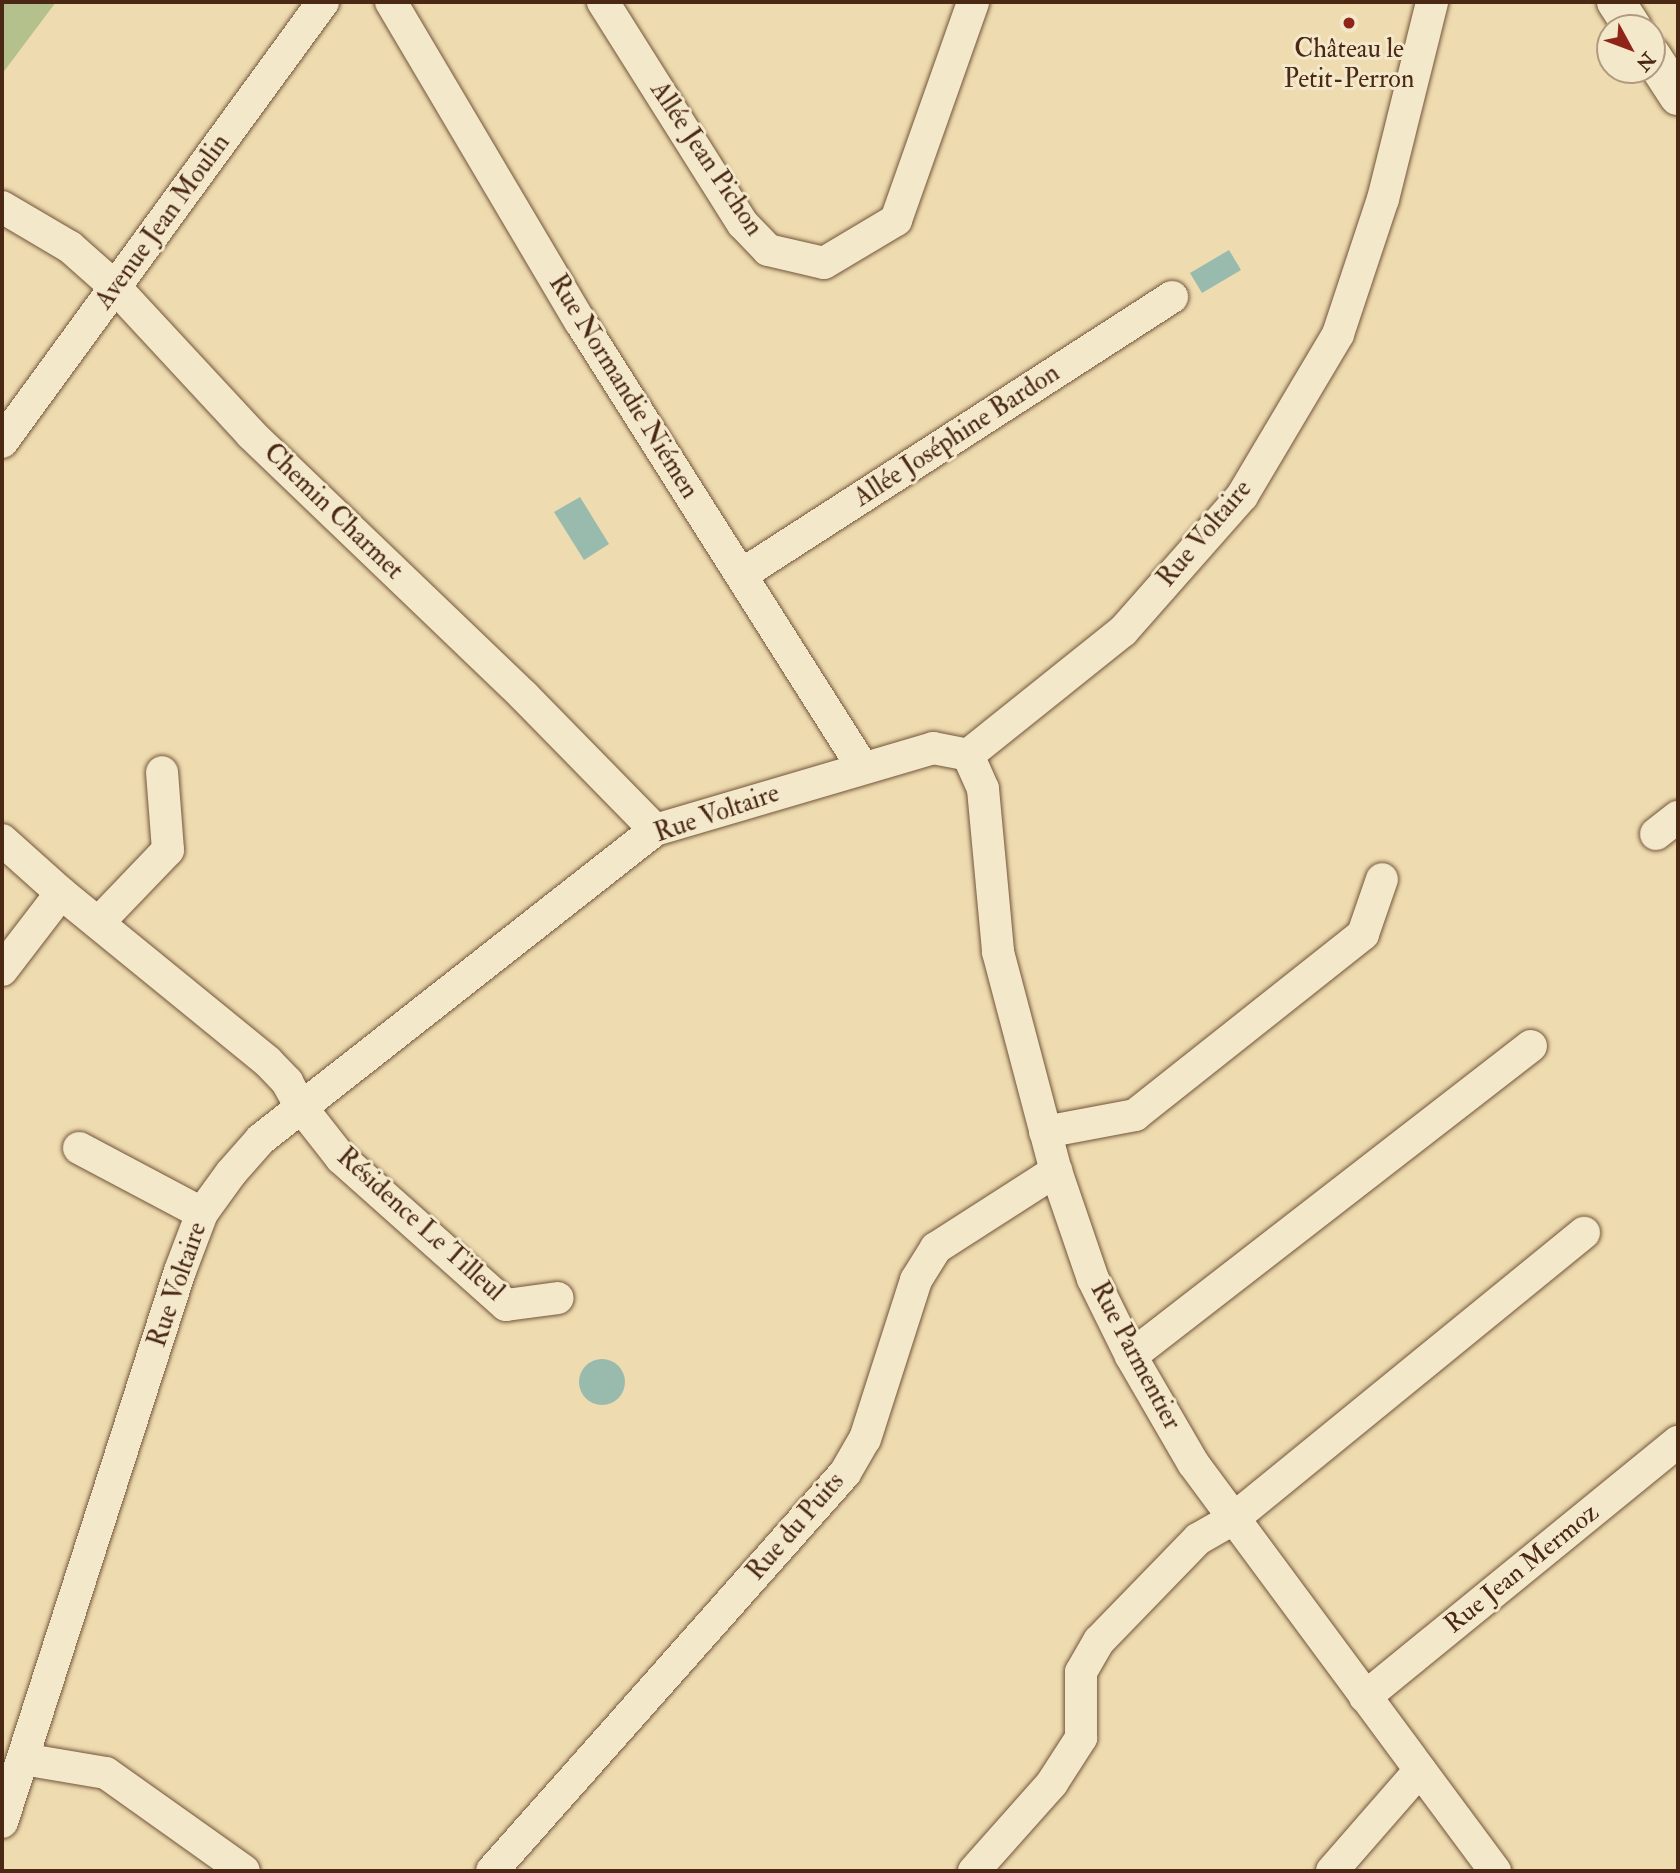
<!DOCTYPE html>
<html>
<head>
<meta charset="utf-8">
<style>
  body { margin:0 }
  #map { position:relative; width:1680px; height:1873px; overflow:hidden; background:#eedbaf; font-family:"IM FELL Double Pica",serif }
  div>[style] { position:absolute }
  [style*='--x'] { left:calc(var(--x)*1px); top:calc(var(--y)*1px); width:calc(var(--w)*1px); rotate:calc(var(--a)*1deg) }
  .green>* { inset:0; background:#b5c18d }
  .water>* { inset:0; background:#99bbae }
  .round { border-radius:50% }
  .roads { filter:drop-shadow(0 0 2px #73553b) drop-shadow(0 0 2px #73553b) }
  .street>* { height:32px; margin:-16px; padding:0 16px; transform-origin:16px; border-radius:16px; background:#f4e8cb }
  .secondary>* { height:38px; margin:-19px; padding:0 19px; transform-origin:19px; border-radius:19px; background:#f4e8cb }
  .dots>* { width:19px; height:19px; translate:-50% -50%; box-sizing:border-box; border:4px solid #f4e8cb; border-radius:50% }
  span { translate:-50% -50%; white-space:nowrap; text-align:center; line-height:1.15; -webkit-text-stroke:6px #f4e8cb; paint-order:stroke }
  .poi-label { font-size:26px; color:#4a2814 }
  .street-label { font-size:26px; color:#4a2814 }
  .frame { position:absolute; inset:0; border:4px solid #4a2814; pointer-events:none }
  .north { position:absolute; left:1596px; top:14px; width:70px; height:70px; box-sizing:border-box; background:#f4e8cb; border:2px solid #b09b82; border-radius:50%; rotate:131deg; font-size:19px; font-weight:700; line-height:28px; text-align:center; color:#4a2814 }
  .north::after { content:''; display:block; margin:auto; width:24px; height:32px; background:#8f2418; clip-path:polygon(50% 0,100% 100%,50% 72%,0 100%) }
</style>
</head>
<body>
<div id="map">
  <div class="green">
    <i style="clip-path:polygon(2px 2px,56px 2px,2px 74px)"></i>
  </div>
  <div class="water">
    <i style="clip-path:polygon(1229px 250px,1241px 270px,1202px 293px,1190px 273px)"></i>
    <i style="clip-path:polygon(580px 497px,609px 544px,584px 560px,554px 512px)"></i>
    <i class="round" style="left:579px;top:1359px;width:46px;height:46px"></i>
  </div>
  <div class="roads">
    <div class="street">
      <i style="--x:391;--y:2;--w:371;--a:59.4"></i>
      <i style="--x:580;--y:321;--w:529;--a:57.66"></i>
      <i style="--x:603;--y:2;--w:262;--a:57.8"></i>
      <i style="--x:743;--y:224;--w:36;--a:46"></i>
      <i style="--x:768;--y:250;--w:57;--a:13.1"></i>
      <i style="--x:824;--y:263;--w:84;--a:-30.8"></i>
      <i style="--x:896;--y:220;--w:231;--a:-70.5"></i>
      <i style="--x:2;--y:207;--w:79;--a:30.5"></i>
      <i style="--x:70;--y:247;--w:60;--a:41.6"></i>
      <i style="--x:115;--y:287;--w:200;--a:47.2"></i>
      <i style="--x:251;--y:434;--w:378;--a:43.8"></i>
      <i style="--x:524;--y:696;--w:187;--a:45.6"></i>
      <i style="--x:2;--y:442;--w:545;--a:-53.89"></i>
      <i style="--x:741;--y:575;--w:513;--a:-32.82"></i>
      <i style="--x:968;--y:755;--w:37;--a:66"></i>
      <i style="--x:983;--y:789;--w:164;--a:84.7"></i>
      <i style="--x:998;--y:952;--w:227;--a:75.2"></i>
      <i style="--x:1056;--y:1171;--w:114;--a:71.1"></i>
      <i style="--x:1093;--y:1279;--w:86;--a:63.7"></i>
      <i style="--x:1131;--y:1356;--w:124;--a:59.9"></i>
      <i style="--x:1193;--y:1463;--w:508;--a:53.49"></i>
      <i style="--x:1656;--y:834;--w:28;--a:-38"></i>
      <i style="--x:2;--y:840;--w:79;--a:41.9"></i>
      <i style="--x:61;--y:893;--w:267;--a:39.2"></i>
      <i style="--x:268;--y:1062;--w:28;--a:46"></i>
      <i style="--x:287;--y:1082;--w:29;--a:61"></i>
      <i style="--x:301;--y:1107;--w:65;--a:51.9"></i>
      <i style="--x:341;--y:1158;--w:221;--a:41.7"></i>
      <i style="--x:506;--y:1305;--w:52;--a:-7.7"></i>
      <i style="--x:98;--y:923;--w:101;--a:-46.2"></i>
      <i style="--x:168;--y:850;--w:78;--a:-94.4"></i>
      <i style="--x:2;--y:970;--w:97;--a:-52.5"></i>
      <i style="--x:1045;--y:1132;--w:92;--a:-10.7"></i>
      <i style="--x:1135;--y:1115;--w:291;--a:-38.4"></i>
      <i style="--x:1363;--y:934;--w:58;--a:-70.9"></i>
      <i style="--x:79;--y:1148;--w:139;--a:27.9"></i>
      <i style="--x:1131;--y:1356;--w:506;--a:-37.78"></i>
      <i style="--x:1365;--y:1697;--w:404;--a:-39.2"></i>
      <i style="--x:23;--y:1759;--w:84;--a:9.6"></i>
      <i style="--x:106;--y:1773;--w:169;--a:35.4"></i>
      <i style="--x:2;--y:1822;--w:579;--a:-72.1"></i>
      <i style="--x:180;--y:1271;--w:62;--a:-69.2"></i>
      <i style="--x:202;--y:1213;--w:49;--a:-54.1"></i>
      <i style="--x:231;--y:1173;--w:45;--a:-48.6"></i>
      <i style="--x:261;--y:1139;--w:501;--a:-38.11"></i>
      <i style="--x:655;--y:830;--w:290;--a:-16.4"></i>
      <i style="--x:933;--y:748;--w:36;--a:11"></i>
      <i style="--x:968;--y:755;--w:198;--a:-38.7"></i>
      <i style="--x:1123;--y:631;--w:180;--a:-48.6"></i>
      <i style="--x:1242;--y:496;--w:188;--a:-59.3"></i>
      <i style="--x:1338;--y:334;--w:142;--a:-71.6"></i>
      <i style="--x:1383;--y:199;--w:203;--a:-76"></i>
      <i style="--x:492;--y:1871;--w:532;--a:-48.43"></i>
      <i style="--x:845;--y:1473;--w:39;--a:-60"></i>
      <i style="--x:865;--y:1439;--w:167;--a:-72.2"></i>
      <i style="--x:916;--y:1280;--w:38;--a:-58"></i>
      <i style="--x:936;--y:1248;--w:143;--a:-32.7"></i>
      <i style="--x:974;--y:1871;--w:118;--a:-48.4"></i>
      <i style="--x:1052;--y:1783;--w:54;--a:-57.2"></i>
      <i style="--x:1081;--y:1738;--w:66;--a:-90"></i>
      <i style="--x:1081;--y:1672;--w:36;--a:-60"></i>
      <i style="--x:1099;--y:1641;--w:142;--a:-45.9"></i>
      <i style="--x:1198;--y:1539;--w:40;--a:-29.7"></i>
      <i style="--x:1233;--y:1519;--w:453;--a:-39.2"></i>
      <i style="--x:1332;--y:1871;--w:134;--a:-48.9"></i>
    </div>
    <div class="secondary">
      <i style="--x:1616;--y:2;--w:31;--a:57"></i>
      <i style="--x:1652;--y:56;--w:48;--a:57"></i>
    </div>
  </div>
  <div class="dots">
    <i style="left:1349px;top:23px;background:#8f2418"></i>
  </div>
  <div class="poi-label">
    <span style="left:1349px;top:65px">Château le<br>Petit-Perron</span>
  </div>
  <div class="street-label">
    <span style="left:706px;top:159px;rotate:56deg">Allée Jean Pichon</span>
    <span style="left:163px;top:222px;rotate:-54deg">Avenue Jean Moulin</span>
    <span style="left:623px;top:387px;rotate:58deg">Rue Normandie Niémen</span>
    <span style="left:957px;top:436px;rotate:-33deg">Allée Joséphine Bardon</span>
    <span style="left:333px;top:512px;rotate:44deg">Chemin Charmet</span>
    <span style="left:1205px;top:534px;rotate:-50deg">Rue Voltaire</span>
    <span style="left:717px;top:814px;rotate:-19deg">Rue Voltaire</span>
    <span style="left:420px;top:1225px;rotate:42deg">Résidence Le Tilleul</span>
    <span style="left:178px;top:1285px;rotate:-71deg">Rue Voltaire</span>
    <span style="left:1135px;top:1356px;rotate:62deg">Rue Parmentier</span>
    <span style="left:796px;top:1527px;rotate:-49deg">Rue du Puits</span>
    <span style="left:1522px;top:1569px;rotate:-39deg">Rue Jean Mermoz</span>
  </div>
  <div class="frame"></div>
  <div class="north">N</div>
</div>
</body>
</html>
